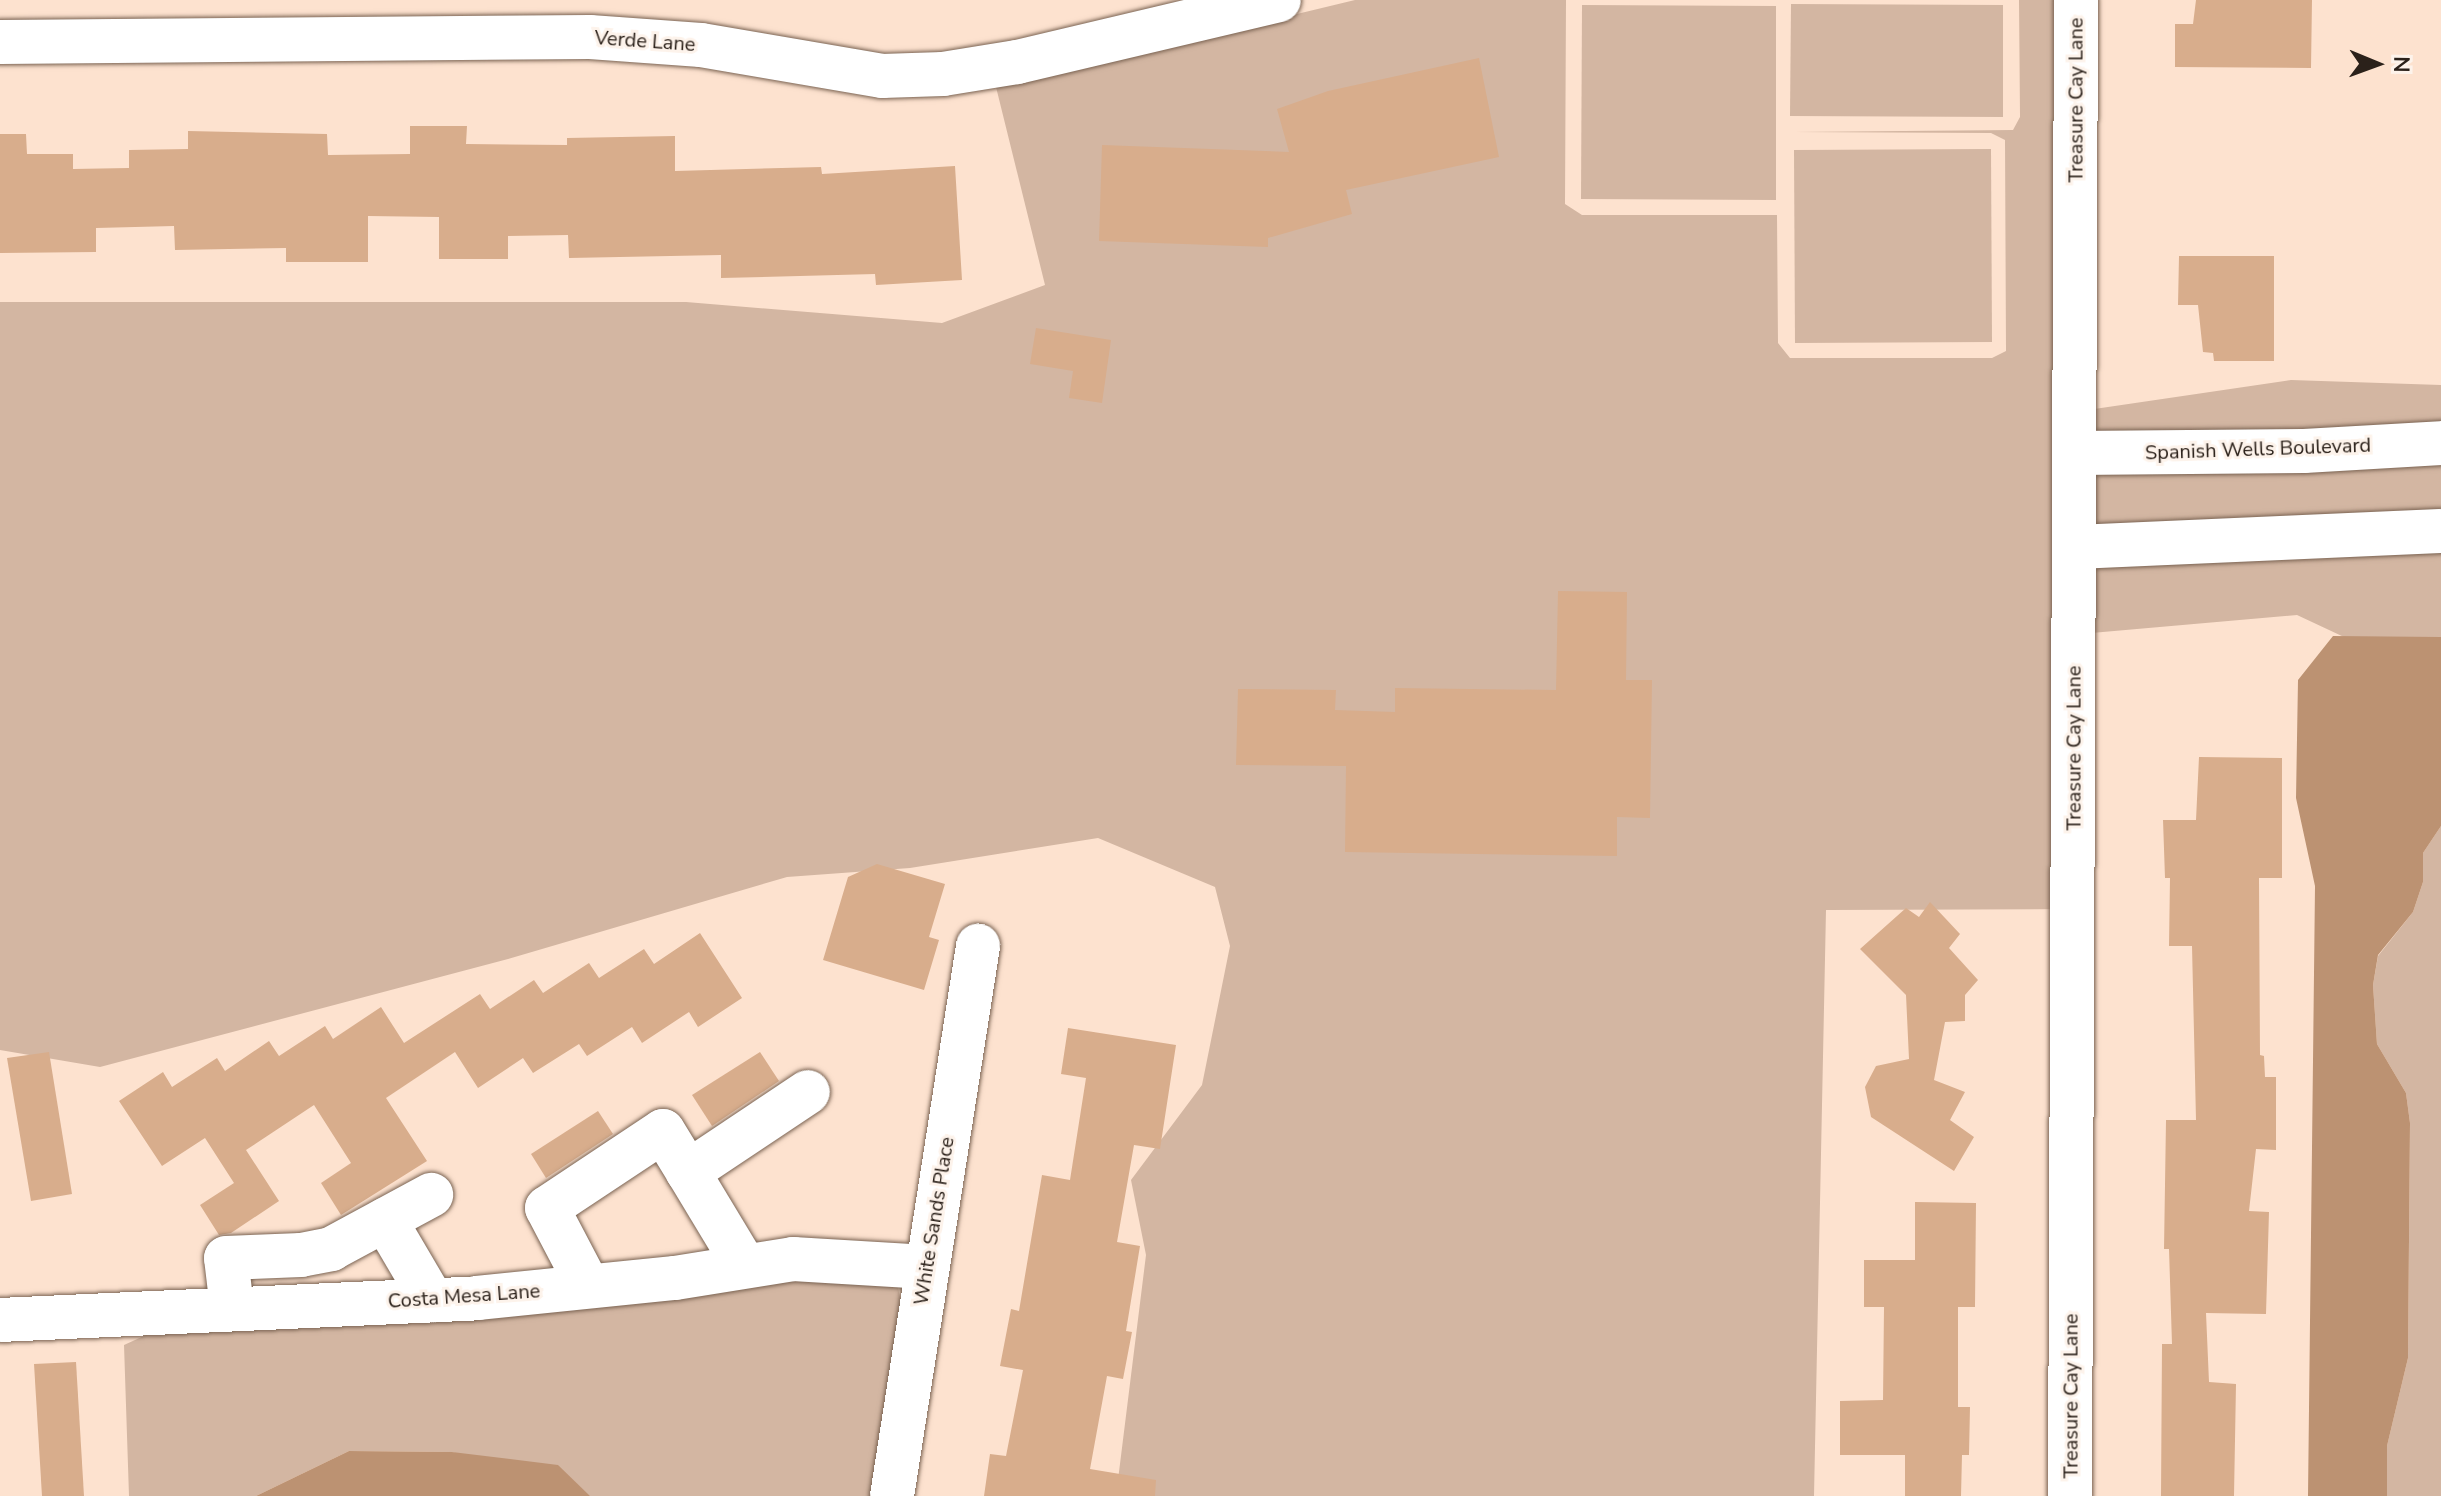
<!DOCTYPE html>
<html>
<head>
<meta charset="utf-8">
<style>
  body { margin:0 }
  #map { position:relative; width:2441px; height:1496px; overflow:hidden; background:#fde2cf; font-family:"Nunito Sans",sans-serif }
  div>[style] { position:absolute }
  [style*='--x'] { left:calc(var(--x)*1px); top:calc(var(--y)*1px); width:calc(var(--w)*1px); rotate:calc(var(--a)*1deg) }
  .green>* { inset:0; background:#d3b6a2 }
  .water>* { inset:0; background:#bc9272 }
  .building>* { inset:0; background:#d8ad8c }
  .roads { filter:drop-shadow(0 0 2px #7a6352) drop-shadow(0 0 2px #7a6352) }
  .minor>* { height:44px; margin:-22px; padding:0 22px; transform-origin:22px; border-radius:22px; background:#fff }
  span { translate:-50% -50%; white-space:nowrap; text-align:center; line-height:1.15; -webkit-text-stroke:6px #fdf3eb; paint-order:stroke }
  .street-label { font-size:20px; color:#2b211a }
  .north { position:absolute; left:2337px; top:24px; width:80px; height:80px; -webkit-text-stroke:6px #fdf3eb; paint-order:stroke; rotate:91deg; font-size:22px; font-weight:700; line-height:32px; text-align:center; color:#2b211a }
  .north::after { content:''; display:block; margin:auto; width:28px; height:36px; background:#2b211a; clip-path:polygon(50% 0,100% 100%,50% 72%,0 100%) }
</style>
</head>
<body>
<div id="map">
  <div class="green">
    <i style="clip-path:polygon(1355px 0,1566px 0,1565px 204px,1582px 215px,1777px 215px,1778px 343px,1790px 358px,1992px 358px,2006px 351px,2005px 140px,1991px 133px,1794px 132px,2013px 130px,2020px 117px,2019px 0,2069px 0,2074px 412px,2291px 380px,2441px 385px,2441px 637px,2344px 637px,2297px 615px,2080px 634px,2076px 909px,1826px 910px,1814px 1496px,1116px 1496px,1146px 1255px,1131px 1180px,1202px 1085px,1230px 946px,1215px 887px,1098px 838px,910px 868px,787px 877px,508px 959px,100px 1067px,0 1050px,0 302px,686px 302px,942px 323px,1045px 285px,996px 87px)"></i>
    <i style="clip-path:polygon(1791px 4px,2003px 5px,2003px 117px,1790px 116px)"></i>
    <i style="clip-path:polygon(1582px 5px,1776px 6px,1776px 200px,1581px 199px)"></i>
    <i style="clip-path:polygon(1991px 149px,1992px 342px,1795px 343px,1794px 150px)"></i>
    <i style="clip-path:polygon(2441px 826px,2441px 1496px,2387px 1496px,2387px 1446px,2408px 1358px,2410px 1123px,2406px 1093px,2377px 1044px,2373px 985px,2378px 956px,2413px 912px,2423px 882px,2423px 853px)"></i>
    <i style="clip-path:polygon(895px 1269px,905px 1327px,892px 1496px,590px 1496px,452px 1452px,349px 1451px,256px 1496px,129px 1496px,124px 1345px,146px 1335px)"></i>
  </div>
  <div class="water">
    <i style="clip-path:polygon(2333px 636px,2441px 637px,2441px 826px,2423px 853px,2423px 882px,2413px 912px,2378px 955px,2373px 985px,2377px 1044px,2406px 1093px,2410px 1123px,2408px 1358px,2387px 1446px,2387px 1496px,2308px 1496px,2315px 886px,2296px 798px,2298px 680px)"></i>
    <i style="clip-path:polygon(349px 1451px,452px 1452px,558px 1465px,590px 1496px,256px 1496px)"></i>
  </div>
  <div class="building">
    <i style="clip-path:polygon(2196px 0,2312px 0,2311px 68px,2175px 67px,2175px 24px,2193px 24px)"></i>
    <i style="clip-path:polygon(1479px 58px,1499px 157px,1346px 190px,1352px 214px,1268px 238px,1268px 247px,1099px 241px,1102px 145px,1289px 152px,1277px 109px,1328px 91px)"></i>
    <i style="clip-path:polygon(410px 126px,467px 126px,466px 144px,567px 145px,567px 138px,675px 136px,675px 171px,821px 167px,822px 174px,955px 166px,962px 280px,876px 285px,875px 274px,721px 278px,721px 255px,569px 258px,568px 235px,508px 236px,508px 259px,439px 259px,439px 217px,368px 216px,368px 262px,286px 262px,286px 248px,175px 250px,174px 226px,96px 228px,96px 252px,0 253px,0 134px,26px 134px,27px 154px,73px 154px,73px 169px,129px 168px,129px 150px,188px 149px,188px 131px,327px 134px,328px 155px,410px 154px)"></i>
    <i style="clip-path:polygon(2179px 256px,2274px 256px,2274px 361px,2214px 361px,2213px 353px,2203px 352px,2198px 305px,2178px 305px)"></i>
    <i style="clip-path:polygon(1036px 328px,1111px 340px,1102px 403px,1069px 398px,1073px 371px,1030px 364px)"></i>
    <i style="clip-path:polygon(1558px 591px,1627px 592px,1626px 680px,1652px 680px,1650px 818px,1617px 817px,1617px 856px,1345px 852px,1346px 766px,1236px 765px,1238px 689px,1336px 690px,1335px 710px,1395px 712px,1395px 688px,1556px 690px)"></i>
    <i style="clip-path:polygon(2199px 757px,2282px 758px,2282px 878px,2259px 878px,2260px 1055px,2264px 1056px,2265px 1077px,2276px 1077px,2276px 1150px,2256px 1149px,2249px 1211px,2269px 1212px,2266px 1314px,2206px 1313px,2209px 1382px,2236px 1384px,2234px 1496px,2161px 1496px,2162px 1344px,2172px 1344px,2169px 1249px,2164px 1249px,2166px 1120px,2196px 1120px,2192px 946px,2169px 946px,2170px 878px,2165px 878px,2163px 820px,2196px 820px)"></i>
    <i style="clip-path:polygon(877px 864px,945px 884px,929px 937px,939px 940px,924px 990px,823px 960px,848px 877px)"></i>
    <i style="clip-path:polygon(1930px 902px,1960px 934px,1949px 948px,1978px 980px,1965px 995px,1965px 1021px,1945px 1022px,1934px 1080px,1965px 1092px,1950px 1120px,1974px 1137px,1954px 1171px,1871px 1117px,1865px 1087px,1876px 1066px,1909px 1059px,1906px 995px,1860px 949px,1906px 908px,1919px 917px)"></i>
    <i style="clip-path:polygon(700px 933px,742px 998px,698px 1027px,689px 1012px,642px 1043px,632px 1027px,587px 1056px,579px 1044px,533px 1073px,523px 1058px,478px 1088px,455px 1052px,386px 1098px,427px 1161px,341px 1215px,321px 1183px,351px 1163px,314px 1105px,246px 1150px,279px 1201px,231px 1233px,219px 1235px,200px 1205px,234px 1183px,205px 1138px,162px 1166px,119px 1101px,163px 1072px,172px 1087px,217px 1058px,225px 1071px,269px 1041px,279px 1056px,325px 1026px,333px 1039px,381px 1007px,404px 1043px,480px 994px,490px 1009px,534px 980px,543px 993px,589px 963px,599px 978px,644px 949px,654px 964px)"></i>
    <i style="clip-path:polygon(1068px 1028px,1176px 1045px,1160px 1149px,1134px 1145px,1117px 1242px,1140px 1246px,1126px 1331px,1132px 1332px,1123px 1379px,1107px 1376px,1090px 1469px,1156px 1480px,1155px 1496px,984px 1496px,990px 1454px,1006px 1456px,1023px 1370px,1000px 1366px,1011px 1309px,1019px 1311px,1042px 1175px,1070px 1180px,1086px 1078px,1061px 1074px)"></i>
    <i style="clip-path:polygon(49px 1052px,72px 1194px,31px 1201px,7px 1058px)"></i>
    <i style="clip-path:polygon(760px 1052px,779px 1081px,712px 1126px,692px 1095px)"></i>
    <i style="clip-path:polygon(598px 1111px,613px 1134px,546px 1178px,531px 1154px)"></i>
    <i style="clip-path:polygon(1915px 1202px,1976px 1203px,1975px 1307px,1958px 1307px,1958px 1407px,1970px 1407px,1969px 1455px,1962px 1455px,1961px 1496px,1905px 1496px,1905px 1455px,1840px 1455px,1840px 1401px,1883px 1400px,1884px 1307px,1864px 1307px,1864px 1260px,1915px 1260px)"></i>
    <i style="clip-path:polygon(76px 1362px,84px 1496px,42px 1496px,34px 1364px)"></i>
  </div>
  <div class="roads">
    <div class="minor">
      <i style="--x:0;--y:42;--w:590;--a:-0.49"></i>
      <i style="--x:590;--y:37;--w:111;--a:4.1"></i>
      <i style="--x:701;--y:45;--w:184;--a:9.7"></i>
      <i style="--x:882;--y:76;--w:61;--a:-1.9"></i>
      <i style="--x:943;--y:74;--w:75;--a:-9.2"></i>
      <i style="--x:1017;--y:62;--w:269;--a:-13.3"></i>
      <i style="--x:2075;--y:453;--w:229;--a:-0.5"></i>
      <i style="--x:2304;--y:451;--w:137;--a:-3.3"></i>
      <i style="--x:2075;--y:547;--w:366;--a:-2.5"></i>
      <i style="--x:688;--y:1172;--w:109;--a:58.9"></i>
      <i style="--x:385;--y:1220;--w:93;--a:59.6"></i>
      <i style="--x:588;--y:1286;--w:88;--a:-117.7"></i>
      <i style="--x:547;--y:1208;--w:139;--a:-33.6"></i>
      <i style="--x:663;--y:1131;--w:48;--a:58.6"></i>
      <i style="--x:688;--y:1172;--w:144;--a:-33.7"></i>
      <i style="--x:232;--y:1308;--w:50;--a:-96.8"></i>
      <i style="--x:226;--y:1258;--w:75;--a:-2.3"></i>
      <i style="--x:301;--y:1255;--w:31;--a:-11"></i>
      <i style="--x:331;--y:1249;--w:114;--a:-28.4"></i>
      <i style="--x:0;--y:1320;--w:478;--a:-2.6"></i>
      <i style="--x:477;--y:1298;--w:199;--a:-5.8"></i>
      <i style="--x:675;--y:1278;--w:120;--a:-9.1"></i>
      <i style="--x:793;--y:1259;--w:134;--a:3.4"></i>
      <i style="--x:892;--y:1496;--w:557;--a:-81.11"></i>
      <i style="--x:2070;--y:1496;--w:1496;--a:-89.77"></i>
    </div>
  </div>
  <div class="street-label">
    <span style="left:645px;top:41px;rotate:4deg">Verde Lane</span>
    <span style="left:2076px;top:100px;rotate:-90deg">Treasure Cay Lane</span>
    <span style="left:2258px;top:449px;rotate:-2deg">Spanish Wells Boulevard</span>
    <span style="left:2074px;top:748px;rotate:-90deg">Treasure Cay Lane</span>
    <span style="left:934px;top:1221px;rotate:-81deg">White Sands Place</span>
    <span style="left:464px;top:1296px;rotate:-4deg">Costa Mesa Lane</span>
    <span style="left:2071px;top:1396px;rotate:-90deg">Treasure Cay Lane</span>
  </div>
  <div class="north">N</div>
</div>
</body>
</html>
